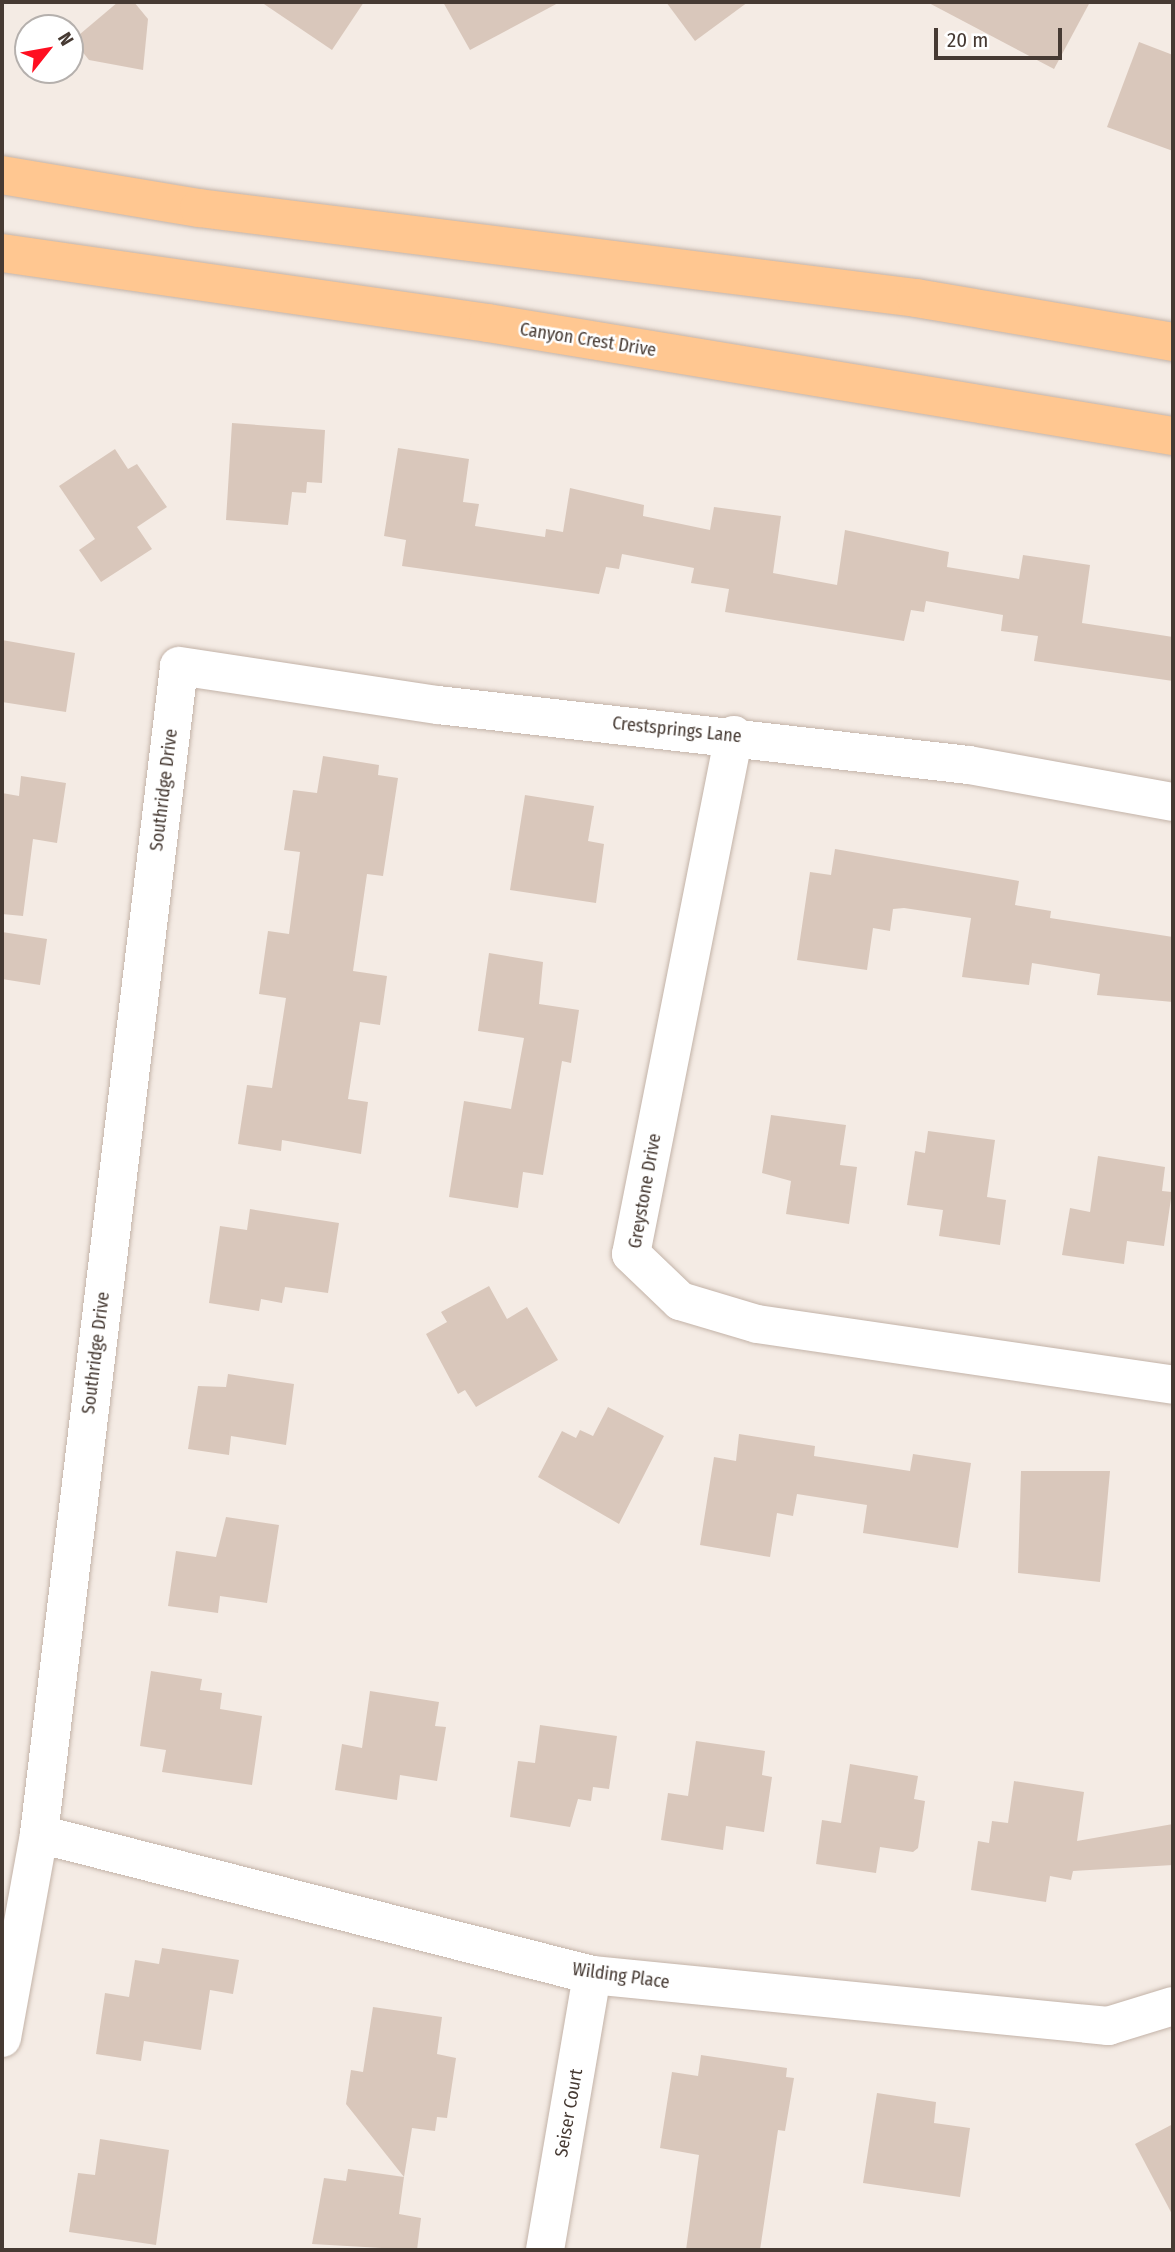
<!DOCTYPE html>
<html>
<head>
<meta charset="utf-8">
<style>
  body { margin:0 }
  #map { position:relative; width:1175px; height:2252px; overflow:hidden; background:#f4ebe4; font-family:"Fira Sans Condensed",sans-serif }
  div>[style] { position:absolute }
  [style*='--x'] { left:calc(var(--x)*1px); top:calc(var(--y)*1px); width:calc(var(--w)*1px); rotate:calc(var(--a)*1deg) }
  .building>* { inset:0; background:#d9c7bb }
  .roads { filter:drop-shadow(0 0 2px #c3b3a8) drop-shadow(0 0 2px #c3b3a8) }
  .minor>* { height:38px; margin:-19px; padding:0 19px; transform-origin:19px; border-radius:19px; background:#fff }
  .major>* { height:38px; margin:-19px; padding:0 19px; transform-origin:19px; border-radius:19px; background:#ffc791 }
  span { translate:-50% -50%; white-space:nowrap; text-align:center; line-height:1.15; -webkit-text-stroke:5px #fff; paint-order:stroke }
  .street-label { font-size:18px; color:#463a33 }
  .frame { position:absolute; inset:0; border:4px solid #463a33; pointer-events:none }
  .north { position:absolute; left:14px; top:14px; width:70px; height:70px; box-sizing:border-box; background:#fff; border:2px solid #b5b0ad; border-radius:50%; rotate:59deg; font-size:19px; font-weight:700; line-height:28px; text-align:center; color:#463a33 }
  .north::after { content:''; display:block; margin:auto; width:24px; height:32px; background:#ff0f21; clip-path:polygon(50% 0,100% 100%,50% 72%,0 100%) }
  .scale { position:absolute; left:934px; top:28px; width:128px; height:32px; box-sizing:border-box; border:4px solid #463a33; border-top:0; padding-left:9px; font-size:21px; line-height:24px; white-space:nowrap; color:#463a33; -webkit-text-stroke:5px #fff; paint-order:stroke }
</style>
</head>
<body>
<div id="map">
  <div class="building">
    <i style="clip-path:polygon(118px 2px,134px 2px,148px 19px,143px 70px,89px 60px,73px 40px)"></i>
    <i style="clip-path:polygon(261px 2px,364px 2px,332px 50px)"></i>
    <i style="clip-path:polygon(443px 2px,560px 2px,470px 50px)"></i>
    <i style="clip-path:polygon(666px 2px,748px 2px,695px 41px)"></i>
    <i style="clip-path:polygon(927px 2px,1090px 2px,1054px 69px)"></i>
    <i style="clip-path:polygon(1139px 42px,1173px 55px,1173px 151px,1107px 127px)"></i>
    <i style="clip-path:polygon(232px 423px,325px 430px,322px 483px,307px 482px,306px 493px,292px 492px,288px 525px,226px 520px)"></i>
    <i style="clip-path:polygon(398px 448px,469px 459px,463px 502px,479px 504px,475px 526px,545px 537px,546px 529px,563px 532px,570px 488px,644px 505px,643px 516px,710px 530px,714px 507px,781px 516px,773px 573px,837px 585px,845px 530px,949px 552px,947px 567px,1019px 579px,1023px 555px,1090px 565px,1082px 623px,1173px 637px,1173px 681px,1034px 661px,1038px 636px,1001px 631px,1003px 615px,926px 601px,924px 612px,911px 610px,904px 641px,725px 612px,729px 589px,691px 583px,694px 568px,622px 554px,619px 569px,606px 567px,599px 594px,402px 566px,406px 540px,384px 536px)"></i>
    <i style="clip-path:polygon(115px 449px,128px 469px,137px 464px,167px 507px,137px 527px,152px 549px,101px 582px,79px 550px,95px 539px,59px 486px)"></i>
    <i style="clip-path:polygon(2px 640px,75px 653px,66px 712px,2px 702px)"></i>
    <i style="clip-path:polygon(323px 756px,379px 765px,378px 775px,398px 778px,383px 876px,367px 874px,353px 971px,387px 976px,380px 1025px,360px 1022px,348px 1099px,368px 1102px,361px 1154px,282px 1140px,281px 1151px,238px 1144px,247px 1085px,272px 1088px,286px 998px,259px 994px,268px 931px,289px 934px,300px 852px,284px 850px,293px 790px,317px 793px)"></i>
    <i style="clip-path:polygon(21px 776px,66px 783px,57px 843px,33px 839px,23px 916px,2px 914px,2px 793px,19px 796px)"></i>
    <i style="clip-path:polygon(525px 795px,594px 806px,588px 841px,604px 844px,596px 903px,510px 890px)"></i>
    <i style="clip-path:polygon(835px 849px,1019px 881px,1015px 905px,1051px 911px,1050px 918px,1173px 937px,1173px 1002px,1097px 995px,1100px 974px,1032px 963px,1029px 985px,962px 977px,971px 918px,904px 908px,893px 909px,890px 931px,873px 928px,867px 970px,797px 960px,810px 872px,831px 875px)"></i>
    <i style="clip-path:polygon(2px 932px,47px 939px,40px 985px,2px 979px)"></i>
    <i style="clip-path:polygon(489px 953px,543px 962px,539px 1004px,579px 1010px,571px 1063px,562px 1061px,543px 1175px,523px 1172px,518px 1208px,449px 1197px,464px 1101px,511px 1109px,524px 1038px,478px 1031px)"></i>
    <i style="clip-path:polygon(771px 1115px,846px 1125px,840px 1165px,857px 1167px,849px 1224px,786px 1214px,791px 1181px,762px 1173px)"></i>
    <i style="clip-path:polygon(928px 1131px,995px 1140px,987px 1197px,1006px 1200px,1000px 1245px,939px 1236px,943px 1210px,907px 1205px,915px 1151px,925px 1153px)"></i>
    <i style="clip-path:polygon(1098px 1156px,1165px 1167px,1162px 1191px,1172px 1192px,1164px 1246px,1127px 1241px,1124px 1264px,1062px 1255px,1070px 1208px,1090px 1212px)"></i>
    <i style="clip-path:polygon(250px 1209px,339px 1223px,328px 1293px,285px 1287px,282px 1303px,261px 1299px,259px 1311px,209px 1303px,220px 1226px,247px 1230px)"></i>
    <i style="clip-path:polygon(489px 1286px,507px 1319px,527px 1307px,558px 1360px,476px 1407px,465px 1390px,458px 1394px,426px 1334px,447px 1322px,441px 1312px)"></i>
    <i style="clip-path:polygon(228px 1374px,294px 1384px,286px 1445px,231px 1436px,229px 1455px,188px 1449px,198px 1386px,226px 1387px)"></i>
    <i style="clip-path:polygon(608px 1407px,664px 1436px,619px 1524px,538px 1477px,562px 1431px,576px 1438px,580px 1430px,593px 1436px)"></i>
    <i style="clip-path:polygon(739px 1434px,815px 1446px,814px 1456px,910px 1471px,913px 1454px,971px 1463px,958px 1548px,863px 1533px,867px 1505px,797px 1494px,793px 1516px,777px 1513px,770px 1557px,700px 1545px,714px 1457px,736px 1461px)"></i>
    <i style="clip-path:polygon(1021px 1471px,1110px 1471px,1100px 1582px,1018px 1573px)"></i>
    <i style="clip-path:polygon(226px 1517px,279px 1525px,267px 1603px,220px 1596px,218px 1613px,168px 1606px,176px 1551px,216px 1557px)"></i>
    <i style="clip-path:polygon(151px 1671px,202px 1679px,200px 1690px,222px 1693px,220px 1709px,262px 1716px,252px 1785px,162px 1772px,166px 1750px,140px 1746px)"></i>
    <i style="clip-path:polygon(370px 1691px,439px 1702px,435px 1726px,446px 1727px,437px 1781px,400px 1775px,397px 1800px,335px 1790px,342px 1744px,362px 1748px)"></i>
    <i style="clip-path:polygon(540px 1725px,617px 1736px,609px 1789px,593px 1787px,591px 1801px,578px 1799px,570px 1827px,510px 1817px,518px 1761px,535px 1763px)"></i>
    <i style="clip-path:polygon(696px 1741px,765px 1751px,762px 1775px,772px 1777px,764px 1832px,726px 1826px,723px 1850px,661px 1840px,668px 1793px,688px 1796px)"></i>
    <i style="clip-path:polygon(850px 1764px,918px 1776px,914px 1799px,925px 1801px,918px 1848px,913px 1852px,880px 1847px,876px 1873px,816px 1864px,822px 1820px,841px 1823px)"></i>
    <i style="clip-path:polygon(1014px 1781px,1084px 1792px,1077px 1841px,1173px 1824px,1173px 1865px,1073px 1871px,1071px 1880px,1050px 1876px,1046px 1902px,971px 1890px,978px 1841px,989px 1843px,992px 1821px,1008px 1823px)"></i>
    <i style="clip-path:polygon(162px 1948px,239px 1960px,233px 1994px,210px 1990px,201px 2050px,144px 2041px,141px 2061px,96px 2054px,105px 1993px,129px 1997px,135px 1960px,159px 1964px)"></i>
    <i style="clip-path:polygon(373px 2007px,442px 2017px,437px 2054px,456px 2058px,447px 2118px,437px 2117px,435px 2131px,412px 2128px,404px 2177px,346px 2104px,351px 2070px,363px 2072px)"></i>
    <i style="clip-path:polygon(701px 2055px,787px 2068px,786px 2077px,794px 2078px,785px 2131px,778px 2130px,760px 2250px,686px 2250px,699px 2155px,660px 2148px,672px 2072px,698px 2076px)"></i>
    <i style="clip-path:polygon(877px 2093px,936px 2102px,934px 2123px,970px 2128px,960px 2197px,863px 2183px)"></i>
    <i style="clip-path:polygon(1173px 2124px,1173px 2216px,1135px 2144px)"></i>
    <i style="clip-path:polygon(100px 2139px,169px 2150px,156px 2245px,69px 2232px,78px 2173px,95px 2175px)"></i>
    <i style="clip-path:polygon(348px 2169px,404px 2177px,399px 2214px,421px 2218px,417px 2250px,312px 2244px,324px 2178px,346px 2181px)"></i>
  </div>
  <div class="roads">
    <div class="minor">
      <i style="--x:734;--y:735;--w:529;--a:101.22"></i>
      <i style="--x:631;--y:1254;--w:68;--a:43.8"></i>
      <i style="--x:680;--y:1301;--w:80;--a:16.6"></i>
      <i style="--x:757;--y:1324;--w:420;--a:8.3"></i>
      <i style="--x:39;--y:1834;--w:571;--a:14.3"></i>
      <i style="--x:592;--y:1975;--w:519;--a:5.64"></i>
      <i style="--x:1108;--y:2026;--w:68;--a:-17.1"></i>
      <i style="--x:2;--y:2038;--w:207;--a:-79.7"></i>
      <i style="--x:39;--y:1834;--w:1176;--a:-83.16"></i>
      <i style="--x:179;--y:666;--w:262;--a:8.6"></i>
      <i style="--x:438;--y:705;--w:534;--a:6.45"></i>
      <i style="--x:969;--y:765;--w:207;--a:10.3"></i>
      <i style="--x:545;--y:2250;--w:279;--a:-80.3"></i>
    </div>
    <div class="major">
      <i style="--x:2;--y:175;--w:200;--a:9.5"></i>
      <i style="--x:199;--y:208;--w:723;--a:7.15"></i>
      <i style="--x:916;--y:298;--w:261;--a:9.7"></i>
      <i style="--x:2;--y:253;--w:491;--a:8.2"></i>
      <i style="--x:488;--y:323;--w:694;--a:9.37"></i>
    </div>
  </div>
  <div class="street-label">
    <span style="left:588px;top:340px;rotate:9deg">Canyon Crest Drive</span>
    <span style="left:677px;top:730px;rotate:6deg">Crestsprings Lane</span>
    <span style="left:164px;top:790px;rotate:-83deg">Southridge Drive</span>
    <span style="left:645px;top:1191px;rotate:-80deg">Greystone Drive</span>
    <span style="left:96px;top:1353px;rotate:-83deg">Southridge Drive</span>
    <span style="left:621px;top:1976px;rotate:8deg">Wilding Place</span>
    <span style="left:569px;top:2113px;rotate:-80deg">Seiser Court</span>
  </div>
  <div class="frame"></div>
  <div class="north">N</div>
  <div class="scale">20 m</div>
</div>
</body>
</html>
